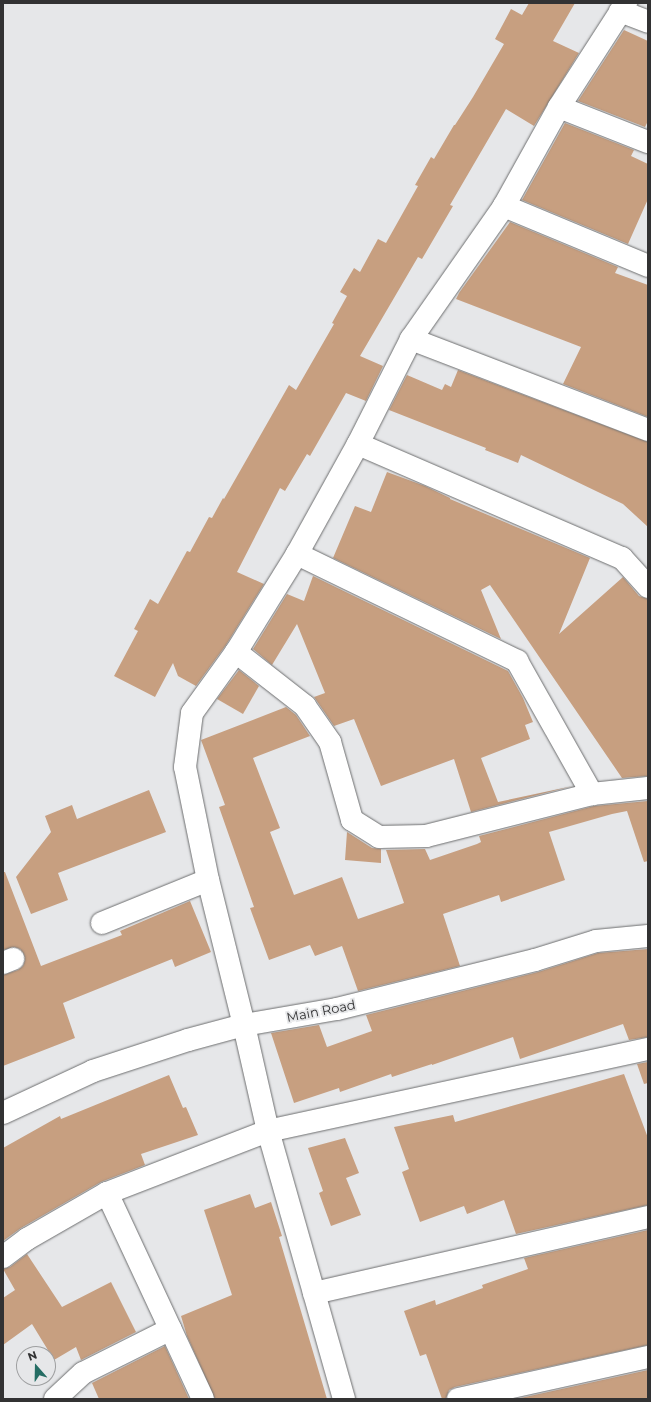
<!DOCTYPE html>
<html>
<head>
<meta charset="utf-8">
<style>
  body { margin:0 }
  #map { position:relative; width:651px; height:1402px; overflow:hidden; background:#e6e7e9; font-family:Montserrat,sans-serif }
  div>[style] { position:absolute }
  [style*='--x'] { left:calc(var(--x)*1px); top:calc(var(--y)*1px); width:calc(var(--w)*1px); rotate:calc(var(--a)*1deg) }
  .building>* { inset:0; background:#c79f80 }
  .roads { filter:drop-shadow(0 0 1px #6d6e6f) drop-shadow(0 0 1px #6d6e6f) }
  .minor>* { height:22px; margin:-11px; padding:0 11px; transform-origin:11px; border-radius:11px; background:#fff }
  .tertiary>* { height:22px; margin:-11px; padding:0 11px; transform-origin:11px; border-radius:11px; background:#fff }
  span { translate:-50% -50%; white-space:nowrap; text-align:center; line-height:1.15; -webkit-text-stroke:3.5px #e6e7e9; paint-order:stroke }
  .street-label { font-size:13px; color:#323233 }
  .frame { position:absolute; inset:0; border:4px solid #323233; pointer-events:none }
  .north { position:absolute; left:16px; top:1346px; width:40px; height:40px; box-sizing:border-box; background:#e6e7e9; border:1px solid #9e9fa0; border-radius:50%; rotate:340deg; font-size:11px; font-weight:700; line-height:16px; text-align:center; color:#323233 }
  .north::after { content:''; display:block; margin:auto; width:14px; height:18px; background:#256d64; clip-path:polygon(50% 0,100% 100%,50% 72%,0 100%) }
</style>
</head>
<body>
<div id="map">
  <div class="building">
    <i style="clip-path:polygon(529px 3px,575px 3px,553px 41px,579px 53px,534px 126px,506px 109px,450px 205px,453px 206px,422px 259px,418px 257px,360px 356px,383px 366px,366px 401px,346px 393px,310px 456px,307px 454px,285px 491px,280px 488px,237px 572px,264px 584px,226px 645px,196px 686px,178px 676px,173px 663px,155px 697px,114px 676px,138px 631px,134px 629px,150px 599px,158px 604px,187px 551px,190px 552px,209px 517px,212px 518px,223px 498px,224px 499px,289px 385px,296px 390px,334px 324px,332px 323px,347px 296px,340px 292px,354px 268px,360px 272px,378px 239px,386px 243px,418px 186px,415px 185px,431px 157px,434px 159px,454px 125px,455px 125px,473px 97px,504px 44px,495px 39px,511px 9px,522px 15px)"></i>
    <i style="clip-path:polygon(624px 30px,648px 41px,648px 121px,645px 127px,578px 101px)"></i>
    <i style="clip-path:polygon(565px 123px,634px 150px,631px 156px,648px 164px,648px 199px,628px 244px,522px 200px)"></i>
    <i style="clip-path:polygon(510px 222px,618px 267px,615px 273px,648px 285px,648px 417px,563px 384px,581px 347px,456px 299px,459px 293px)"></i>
    <i style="clip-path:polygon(458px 370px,648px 442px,648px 527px,623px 504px,521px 455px,518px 463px,485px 450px,486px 448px,389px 410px,407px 375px,442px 390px,445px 384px,451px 387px)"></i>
    <i style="clip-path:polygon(387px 472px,425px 486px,450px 498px,450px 499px,590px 558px,559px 634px,623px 577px,639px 596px,648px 599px,648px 776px,622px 778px,490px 585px,481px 590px,501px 639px,333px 558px,355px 506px,371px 512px)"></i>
    <i style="clip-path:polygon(313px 576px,508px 671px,523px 698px,533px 722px,525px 725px,530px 739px,481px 758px,498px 802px,573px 786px,471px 812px,454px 759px,381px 786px,354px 719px,334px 726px,314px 697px,325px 693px,297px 624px,272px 665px,253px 649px,287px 594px,304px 601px)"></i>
    <i style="clip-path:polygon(239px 670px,259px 686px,243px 714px,217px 699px)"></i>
    <i style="clip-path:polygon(286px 707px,296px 715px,310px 736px,253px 758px,280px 828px,270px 832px,294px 895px,342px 877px,358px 919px,404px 903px,386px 850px,425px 849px,430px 860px,477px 844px,481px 842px,479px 836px,594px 806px,648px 801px,648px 861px,644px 862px,627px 811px,612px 814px,549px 832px,565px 880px,501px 902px,499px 895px,443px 914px,460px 966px,358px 991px,342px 946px,315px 956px,310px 945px,269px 960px,250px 908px,254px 907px,219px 807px,225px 805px,201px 740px)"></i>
    <i style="clip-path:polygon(149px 790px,166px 832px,58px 873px,68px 900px,31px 914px,16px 877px,51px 832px,45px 816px,72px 805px,77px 819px)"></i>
    <i style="clip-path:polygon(347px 832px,372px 848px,381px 849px,381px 863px,345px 860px)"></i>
    <i style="clip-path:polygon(3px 872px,5px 872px,41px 966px,122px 935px,120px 931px,190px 901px,211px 952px,175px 967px,172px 959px,63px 1003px,75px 1038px,3px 1066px,3px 975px,18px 970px,23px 966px,25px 960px,24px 954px,20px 949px,14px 947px,3px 950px)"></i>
    <i style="clip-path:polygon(648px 949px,648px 1037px,629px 1040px,623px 1024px,520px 1059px,513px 1037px,432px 1065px,432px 1064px,392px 1077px,391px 1074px,340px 1092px,339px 1088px,294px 1103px,271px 1033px,319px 1025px,327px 1047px,372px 1031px,366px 1015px,538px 972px,598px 953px)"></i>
    <i style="clip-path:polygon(648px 1062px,648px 1083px,644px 1084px,637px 1064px)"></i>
    <i style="clip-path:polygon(624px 1074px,648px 1138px,648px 1205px,516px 1234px,504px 1200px,467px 1214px,464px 1206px,420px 1222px,402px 1172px,409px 1169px,394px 1127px,453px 1115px,455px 1122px)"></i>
    <i style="clip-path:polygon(169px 1075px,183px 1108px,186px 1107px,198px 1135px,141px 1154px,145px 1165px,101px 1182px,21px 1228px,3px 1241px,3px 1148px,60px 1116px,61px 1119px)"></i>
    <i style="clip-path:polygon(345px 1138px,359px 1173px,346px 1178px,361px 1215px,331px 1226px,319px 1193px,323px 1191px,308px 1148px)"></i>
    <i style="clip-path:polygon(250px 1194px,255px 1208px,271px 1202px,282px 1236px,279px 1237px,327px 1399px,215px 1399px,187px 1336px,181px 1316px,232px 1295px,204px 1210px)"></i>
    <i style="clip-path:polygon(648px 1230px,648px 1345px,455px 1387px,449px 1390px,446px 1399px,442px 1399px,426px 1354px,420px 1356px,404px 1311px,435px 1300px,436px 1305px,483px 1288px,482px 1285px,528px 1269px,524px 1258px)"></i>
    <i style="clip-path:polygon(27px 1254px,62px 1307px,111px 1282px,136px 1332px,81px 1360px,76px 1347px,54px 1360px,32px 1324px,3px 1345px,3px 1298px,15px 1290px,3px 1269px,10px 1267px)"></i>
    <i style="clip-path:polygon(165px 1346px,189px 1399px,99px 1399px,92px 1383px)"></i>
    <i style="clip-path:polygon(648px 1370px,648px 1399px,516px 1399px)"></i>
  </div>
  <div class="roads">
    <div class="minor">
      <i style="--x:620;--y:11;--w:30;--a:21"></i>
      <i style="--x:559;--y:107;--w:96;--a:21.5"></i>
      <i style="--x:504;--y:206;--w:156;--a:22.6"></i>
      <i style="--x:411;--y:339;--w:254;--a:21"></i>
      <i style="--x:358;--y:444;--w:288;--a:23.4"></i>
      <i style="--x:622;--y:558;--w:39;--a:48"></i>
      <i style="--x:297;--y:554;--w:245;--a:25.9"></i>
      <i style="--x:517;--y:661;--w:153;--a:60.6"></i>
      <i style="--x:236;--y:652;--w:88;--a:38"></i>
      <i style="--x:305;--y:706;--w:44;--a:55.2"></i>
      <i style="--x:330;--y:742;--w:81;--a:74.2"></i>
      <i style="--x:352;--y:820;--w:32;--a:32"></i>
      <i style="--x:379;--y:837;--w:47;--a:-1.2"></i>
      <i style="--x:426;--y:836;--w:171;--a:-14.2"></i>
      <i style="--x:592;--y:794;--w:56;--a:-6.1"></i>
      <i style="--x:102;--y:923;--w:114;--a:-22.1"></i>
      <i style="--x:3;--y:963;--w:11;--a:-22"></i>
      <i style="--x:107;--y:1193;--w:227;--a:65"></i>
      <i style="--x:3;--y:1257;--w:30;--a:-37"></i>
      <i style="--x:27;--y:1239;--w:92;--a:-29.9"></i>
      <i style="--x:107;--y:1193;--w:173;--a:-21.1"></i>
      <i style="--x:268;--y:1131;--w:389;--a:-12.2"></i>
      <i style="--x:314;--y:1293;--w:343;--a:-12.8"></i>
      <i style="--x:55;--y:1399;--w:38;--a:-43"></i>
      <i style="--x:83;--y:1373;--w:98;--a:-26.6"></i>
      <i style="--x:344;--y:1399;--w:279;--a:-105.8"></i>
      <i style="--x:268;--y:1131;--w:109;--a:-102.8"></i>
      <i style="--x:244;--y:1025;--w:149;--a:-103.9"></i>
      <i style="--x:208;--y:880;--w:115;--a:-101.5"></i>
      <i style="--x:185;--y:767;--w:54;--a:-82.6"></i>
      <i style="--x:192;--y:713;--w:75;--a:-54.2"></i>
      <i style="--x:236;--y:652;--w:115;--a:-58.1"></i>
      <i style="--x:297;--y:554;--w:126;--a:-61"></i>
      <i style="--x:358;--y:444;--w:118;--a:-63.2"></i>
      <i style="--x:411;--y:339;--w:162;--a:-55"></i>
      <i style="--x:504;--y:206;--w:113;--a:-60.9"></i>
      <i style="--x:559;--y:107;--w:124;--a:-57.2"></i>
      <i style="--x:458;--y:1399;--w:195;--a:-12.5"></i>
    </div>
    <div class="tertiary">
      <i style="--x:3;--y:1113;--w:99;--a:-25"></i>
      <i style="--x:93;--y:1071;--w:100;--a:-18.1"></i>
      <i style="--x:188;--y:1040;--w:58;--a:-15"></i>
      <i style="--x:244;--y:1025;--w:94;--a:-9.8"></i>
      <i style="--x:337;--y:1009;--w:204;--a:-13.9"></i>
      <i style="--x:535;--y:960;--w:64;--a:-17.3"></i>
      <i style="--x:596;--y:941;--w:52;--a:-5.5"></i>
    </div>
  </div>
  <div class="street-label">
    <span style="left:321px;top:1011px;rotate:-11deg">Main Road</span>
  </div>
  <div class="frame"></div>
  <div class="north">N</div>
</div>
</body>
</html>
